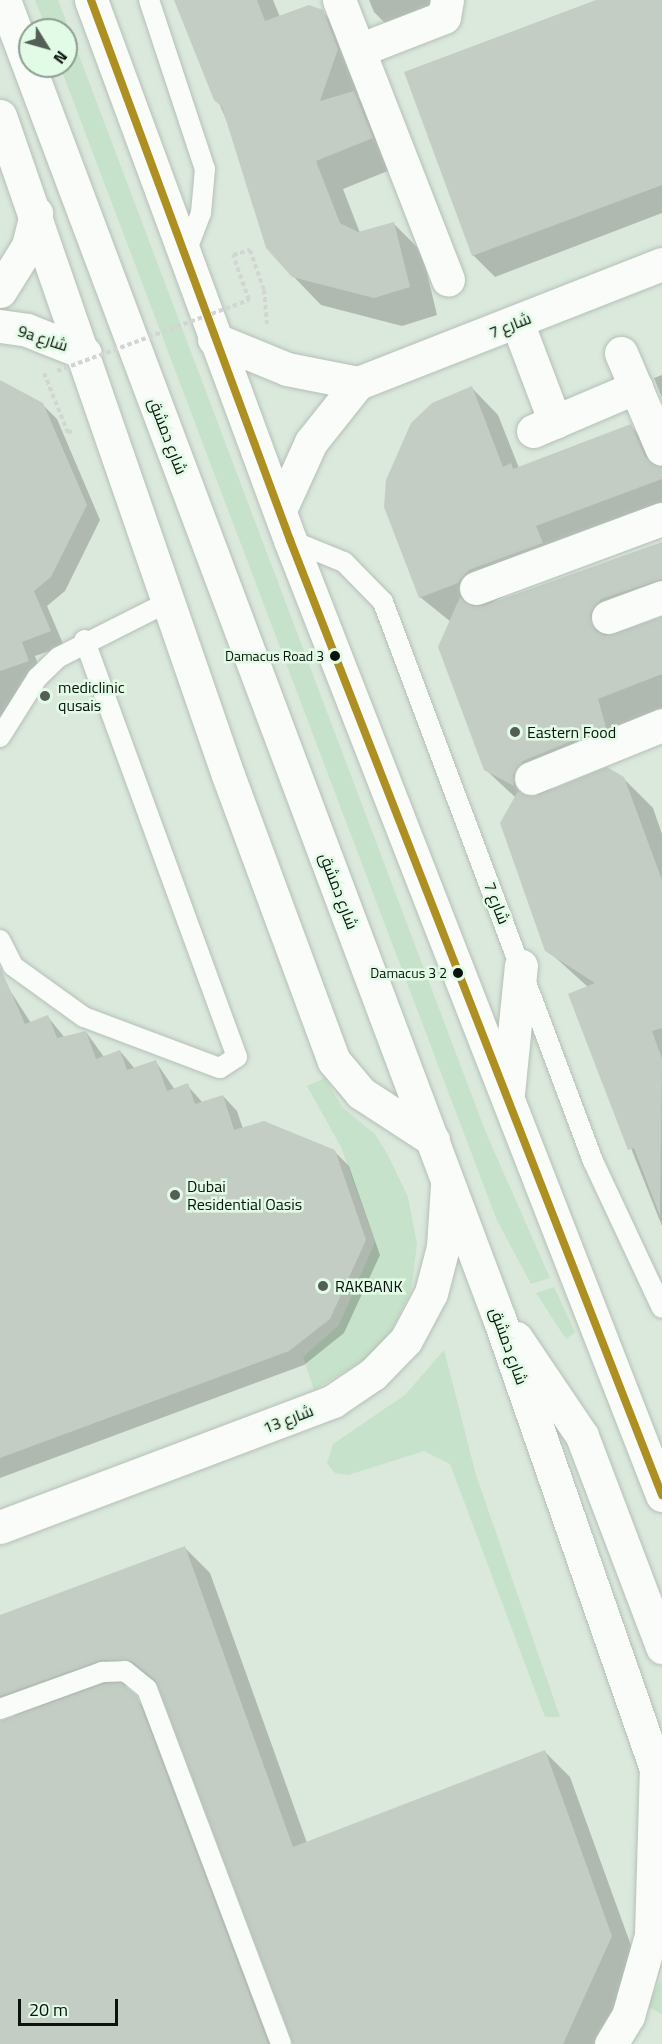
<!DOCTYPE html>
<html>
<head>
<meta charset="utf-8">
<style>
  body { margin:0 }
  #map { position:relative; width:662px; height:2044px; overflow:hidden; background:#dbe8dc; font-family:"Titillium Web",Cairo,sans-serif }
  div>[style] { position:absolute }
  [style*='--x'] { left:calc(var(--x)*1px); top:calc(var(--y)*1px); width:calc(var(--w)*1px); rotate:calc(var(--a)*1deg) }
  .green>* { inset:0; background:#c6e2ca }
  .shadow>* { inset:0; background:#0003 }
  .building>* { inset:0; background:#c3cdc4 }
  .path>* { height:4px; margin-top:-2px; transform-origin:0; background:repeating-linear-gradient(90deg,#d2d6d3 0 4.5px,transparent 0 7.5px) }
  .roads { filter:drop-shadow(0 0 2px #b5c0b7) drop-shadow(0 0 2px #b5c0b7) }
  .lane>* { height:20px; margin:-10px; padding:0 10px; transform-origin:10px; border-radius:10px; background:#fafcfa }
  .street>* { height:33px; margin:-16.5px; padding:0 16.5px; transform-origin:16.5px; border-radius:16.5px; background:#fafcfa }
  .primary>* { height:33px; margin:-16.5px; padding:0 16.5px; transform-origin:16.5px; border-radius:16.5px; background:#fafcfa }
  .path-bridge>* { height:4px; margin-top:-2px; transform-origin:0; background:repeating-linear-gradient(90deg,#d2d6d3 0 4.5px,transparent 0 7.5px) }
  .bus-1>* { height:8px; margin:-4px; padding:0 4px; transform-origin:4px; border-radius:4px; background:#ae9022 }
  .dots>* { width:16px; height:16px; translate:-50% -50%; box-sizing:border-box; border:3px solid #e2fbe6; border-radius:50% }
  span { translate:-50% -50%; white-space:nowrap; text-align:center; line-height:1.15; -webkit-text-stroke:5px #e2fbe6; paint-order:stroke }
  .bus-label { font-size:14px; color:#0a130c }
  .right { translate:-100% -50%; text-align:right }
  .street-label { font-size:16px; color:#0a130c }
  .poi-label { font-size:16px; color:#0a130c }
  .left { translate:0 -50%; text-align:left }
  .north { position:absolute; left:18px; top:18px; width:60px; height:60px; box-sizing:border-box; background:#e2fbe6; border:2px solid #8c9e8f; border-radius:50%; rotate:127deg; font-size:16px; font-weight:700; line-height:24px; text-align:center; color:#0a130c }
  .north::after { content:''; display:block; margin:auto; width:21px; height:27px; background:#535e55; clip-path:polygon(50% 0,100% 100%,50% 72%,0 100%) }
  .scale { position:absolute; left:18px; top:1999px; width:100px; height:27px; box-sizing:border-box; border:3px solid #0a130c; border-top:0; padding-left:8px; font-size:18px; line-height:21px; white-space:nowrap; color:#0a130c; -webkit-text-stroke:4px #e2fbe6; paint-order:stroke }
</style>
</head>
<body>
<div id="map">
  <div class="green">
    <i style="clip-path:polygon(35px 0,58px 0,486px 1133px,550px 1278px,531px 1284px,496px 1218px,60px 66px,66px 66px,66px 30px,47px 30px)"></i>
    <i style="clip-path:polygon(325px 1078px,342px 1107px,375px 1134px,388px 1155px,408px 1197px,417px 1244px,411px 1291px,390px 1334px,375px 1353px,314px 1390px,303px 1357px,339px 1325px,375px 1242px,341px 1147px,307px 1086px)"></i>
    <i style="clip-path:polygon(554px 1287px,575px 1332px,566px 1339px,536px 1293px)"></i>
    <i style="clip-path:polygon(444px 1350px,476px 1475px,560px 1717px,545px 1717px,450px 1464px,424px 1451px,348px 1475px,335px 1473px,327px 1463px,333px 1444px,405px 1395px)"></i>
    <i style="clip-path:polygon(662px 1978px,662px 2014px,646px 2006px)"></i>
  </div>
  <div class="shadow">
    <i style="clip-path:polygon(175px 0,273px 0,280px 17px,322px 12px,351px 40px,365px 78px,358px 97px,382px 120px,400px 166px,343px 189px,360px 233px,394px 224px,422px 252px,437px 315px,402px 326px,321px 305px,293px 276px)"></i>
    <i style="clip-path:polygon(369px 0,445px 0,402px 40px,374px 12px)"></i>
    <i style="clip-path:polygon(600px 0,662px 0,662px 213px,495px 277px,473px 255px)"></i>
    <i style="clip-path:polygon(662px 375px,662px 398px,654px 378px)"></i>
    <i style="clip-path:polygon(0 382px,42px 404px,57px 419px,100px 520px,65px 591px,47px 606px,64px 646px,35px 656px,42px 675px,21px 682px,29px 705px,0 743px)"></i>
    <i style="clip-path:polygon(472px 388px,498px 415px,519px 468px,631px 426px,662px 462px,662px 515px,488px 605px,662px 544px,662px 612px,628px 625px,620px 634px,662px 619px,662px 710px,543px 795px,623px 778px,653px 808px,662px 834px,662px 1226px,570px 995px,588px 987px,547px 950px,516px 798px,485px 769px,451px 622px,420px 597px)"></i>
    <i style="clip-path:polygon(9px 989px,31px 1023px,48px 1017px,65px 1038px,86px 1032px,104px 1057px,120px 1051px,135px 1069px,156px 1062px,175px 1090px,187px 1085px,203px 1103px,223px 1096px,237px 1111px,243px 1129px,334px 1151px,349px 1166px,380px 1255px,344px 1333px,304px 1365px,0 1478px,0 993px)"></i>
    <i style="clip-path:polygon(185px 1548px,210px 1573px,307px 1843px,544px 1751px,570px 1777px,637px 1962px,600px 2044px,293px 2044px,159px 1686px,128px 1685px,123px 1687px,162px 1724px,283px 2044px,0 2044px,0 1737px,16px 1717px,0 1701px,0 1619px)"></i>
  </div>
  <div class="building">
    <i style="clip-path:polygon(174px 0,257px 0,265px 21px,309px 5px,323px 10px,338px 49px,320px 101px,354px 91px,373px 138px,316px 161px,340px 223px,358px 232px,394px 222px,410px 287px,374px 298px,292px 277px,266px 248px,222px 107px,214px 100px)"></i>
    <i style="clip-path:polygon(596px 0,662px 0,662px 185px,472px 256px,404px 72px)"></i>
    <i style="clip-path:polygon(0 380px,43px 403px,87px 505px,51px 577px,34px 591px,51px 631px,22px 642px,29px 661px,0 671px)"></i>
    <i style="clip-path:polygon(472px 386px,503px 467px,511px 463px,513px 469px,631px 424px,645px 457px,662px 467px,662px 479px,536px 526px,543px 543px,469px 570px,458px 583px,419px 598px,384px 507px,386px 480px,411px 423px,432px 403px)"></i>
    <i style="clip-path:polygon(662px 542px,662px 579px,601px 599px,590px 614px,596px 631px,605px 636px,662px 617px,662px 674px,598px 699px,606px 727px,523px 761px,513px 775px,514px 786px,484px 770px,438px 647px,460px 597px,472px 606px,483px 606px)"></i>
    <i style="clip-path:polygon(607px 767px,624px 777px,662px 880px,662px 1028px,652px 1031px,662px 1059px,660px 1216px,634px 1148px,628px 1150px,568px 994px,595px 983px,545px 951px,500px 823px,518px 791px,538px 795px)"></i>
    <i style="clip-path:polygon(0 967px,25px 1024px,48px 1015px,57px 1038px,86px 1031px,96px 1059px,120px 1050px,127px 1070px,156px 1060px,167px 1091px,188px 1083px,195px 1104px,223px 1095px,234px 1130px,264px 1121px,335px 1150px,366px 1240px,330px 1319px,289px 1351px,0 1458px)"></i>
    <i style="clip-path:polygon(185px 1546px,293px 1847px,545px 1750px,612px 1936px,563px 2044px,293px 2044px,155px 1680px,132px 1661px,101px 1660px,0 1696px,0 1615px)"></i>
    <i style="clip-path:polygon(121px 1683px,137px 1696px,268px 2044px,0 2044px,0 1721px,104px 1684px)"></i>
  </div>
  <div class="path">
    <i style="--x:249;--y:300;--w:48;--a:-109.6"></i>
    <i style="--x:233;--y:255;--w:18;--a:-16"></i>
    <i style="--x:250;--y:250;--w:42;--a:70.7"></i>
    <i style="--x:264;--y:290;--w:34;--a:85"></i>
    <i style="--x:44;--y:373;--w:65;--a:68.2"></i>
    <i style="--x:68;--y:433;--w:6;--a:-31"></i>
  </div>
  <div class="roads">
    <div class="lane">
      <i style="--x:149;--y:0;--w:178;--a:71.7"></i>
      <i style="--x:205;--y:169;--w:44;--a:95.2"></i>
      <i style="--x:201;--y:213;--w:47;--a:111.1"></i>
      <i style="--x:290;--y:540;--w:58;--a:22.2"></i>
      <i style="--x:344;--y:562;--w:56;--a:45.7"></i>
      <i style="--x:383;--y:602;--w:597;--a:69.41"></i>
      <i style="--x:593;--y:1161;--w:162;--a:64.9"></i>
      <i style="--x:0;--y:737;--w:70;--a:-57.9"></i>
      <i style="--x:37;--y:678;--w:30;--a:-44"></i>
      <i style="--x:59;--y:657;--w:124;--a:-26.8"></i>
      <i style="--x:0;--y:940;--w:29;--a:63"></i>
      <i style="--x:13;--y:966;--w:87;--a:35.7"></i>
      <i style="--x:84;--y:1017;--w:145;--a:20.6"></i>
      <i style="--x:220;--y:1068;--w:20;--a:-33"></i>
      <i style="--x:237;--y:1057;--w:444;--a:-110.1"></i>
      <i style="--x:0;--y:1709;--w:109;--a:-19.9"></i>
      <i style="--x:102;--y:1672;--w:23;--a:-2"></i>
      <i style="--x:125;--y:1671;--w:28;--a:39"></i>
      <i style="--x:147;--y:1689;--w:379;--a:69.3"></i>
    </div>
    <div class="street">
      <i style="--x:339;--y:0;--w:300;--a:68.7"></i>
      <i style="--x:359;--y:50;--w:91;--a:-21.2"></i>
      <i style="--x:444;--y:17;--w:17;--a:-80"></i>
      <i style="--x:0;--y:116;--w:697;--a:70.92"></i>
      <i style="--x:228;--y:775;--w:305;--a:69.7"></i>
      <i style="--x:334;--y:1061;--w:42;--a:49.8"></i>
      <i style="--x:361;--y:1093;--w:86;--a:33.1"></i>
      <i style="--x:0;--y:291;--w:53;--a:-58.1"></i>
      <i style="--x:28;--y:246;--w:34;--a:-76"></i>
      <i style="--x:517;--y:322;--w:107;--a:69.2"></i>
      <i style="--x:0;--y:326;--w:27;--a:8"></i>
      <i style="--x:27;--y:330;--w:62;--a:21.6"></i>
      <i style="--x:214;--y:339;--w:79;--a:22.3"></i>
      <i style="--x:287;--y:369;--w:72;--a:11.2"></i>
      <i style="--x:621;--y:353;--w:104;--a:66.9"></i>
      <i style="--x:533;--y:431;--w:112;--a:-23.1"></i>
      <i style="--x:280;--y:510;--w:75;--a:-65.5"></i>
      <i style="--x:311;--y:442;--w:75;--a:-51.5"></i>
      <i style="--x:358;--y:383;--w:326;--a:-21.4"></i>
      <i style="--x:476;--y:588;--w:198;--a:-20.4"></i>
      <i style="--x:608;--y:617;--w:58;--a:-20.3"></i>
      <i style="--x:531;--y:778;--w:141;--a:-22"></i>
      <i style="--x:0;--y:1527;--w:356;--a:-20.7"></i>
      <i style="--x:333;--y:1401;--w:48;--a:-34"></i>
      <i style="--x:373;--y:1374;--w:47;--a:-45.9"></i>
      <i style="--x:406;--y:1340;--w:53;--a:-62"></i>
      <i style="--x:431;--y:1293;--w:48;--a:-75.4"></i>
      <i style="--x:443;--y:1247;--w:62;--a:-86.3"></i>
    </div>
    <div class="primary">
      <i style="--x:4;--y:0;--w:1408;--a:69.42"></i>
      <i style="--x:499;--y:1318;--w:496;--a:70.8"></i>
      <i style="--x:91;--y:0;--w:576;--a:69.77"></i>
      <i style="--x:290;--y:540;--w:1025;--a:68.72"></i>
      <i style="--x:508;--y:1093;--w:128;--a:-84.2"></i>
      <i style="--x:516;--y:1338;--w:118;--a:56"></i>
      <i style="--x:582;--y:1436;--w:226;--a:69.2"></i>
      <i style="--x:611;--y:2044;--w:33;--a:-59"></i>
      <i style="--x:628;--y:2016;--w:84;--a:-74.1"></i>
      <i style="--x:651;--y:1935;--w:167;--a:-88.3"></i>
    </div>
  </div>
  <div class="path-bridge">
    <i style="--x:57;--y:371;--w:205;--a:-20.3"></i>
  </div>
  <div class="bus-1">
    <i style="--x:91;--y:0;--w:576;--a:69.77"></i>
    <i style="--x:290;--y:540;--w:1025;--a:68.72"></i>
  </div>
  <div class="dots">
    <i style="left:335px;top:656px;background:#0a130c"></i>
    <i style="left:45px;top:696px;background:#535e55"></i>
    <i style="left:515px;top:732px;background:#535e55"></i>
    <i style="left:458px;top:973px;background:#0a130c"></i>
    <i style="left:175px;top:1195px;background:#535e55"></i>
    <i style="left:323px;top:1286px;background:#535e55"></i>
  </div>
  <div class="bus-label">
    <span class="right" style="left:324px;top:656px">Damacus Road 3</span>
    <span class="right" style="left:447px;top:973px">Damacus 3 2</span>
  </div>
  <div class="street-label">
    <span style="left:510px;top:325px;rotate:-21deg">شارع 7</span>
    <span style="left:43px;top:338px;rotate:18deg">9a شارع</span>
    <span style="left:168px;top:436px;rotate:69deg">شارع دمشق</span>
    <span style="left:339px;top:891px;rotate:69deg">شارع دمشق</span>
    <span style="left:497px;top:903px;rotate:69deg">شارع 7</span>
    <span style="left:509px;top:1346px;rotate:70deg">شارع دمشق</span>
    <span style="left:288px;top:1419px;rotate:-21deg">شارع 13</span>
  </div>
  <div class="poi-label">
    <span class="left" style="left:58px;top:696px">mediclinic<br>qusais</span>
    <span class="left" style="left:527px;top:732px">Eastern Food</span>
    <span class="left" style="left:187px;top:1195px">Dubai<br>Residential Oasis</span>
    <span class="left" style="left:335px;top:1286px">RAKBANK</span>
  </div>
  <div class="north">N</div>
  <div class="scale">20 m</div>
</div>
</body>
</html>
